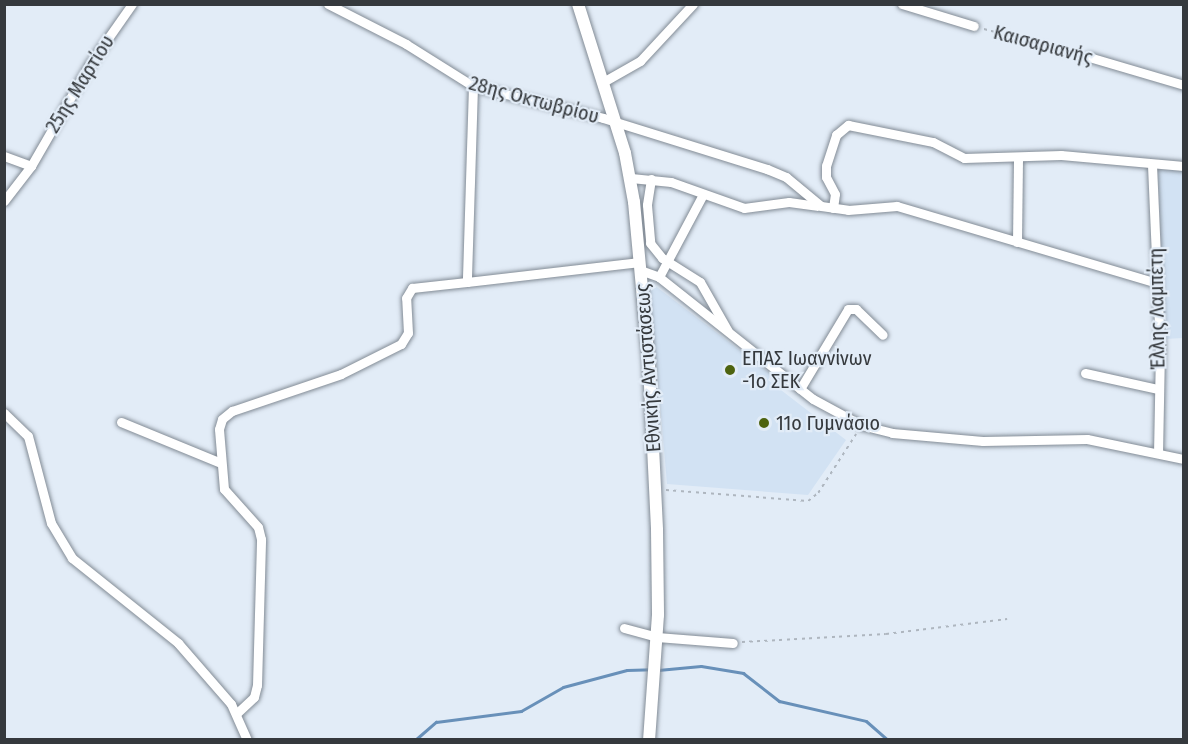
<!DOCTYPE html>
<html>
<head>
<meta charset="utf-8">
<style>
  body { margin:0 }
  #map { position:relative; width:1188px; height:744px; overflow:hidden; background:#e2ecf7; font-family:"Fira Sans Condensed",sans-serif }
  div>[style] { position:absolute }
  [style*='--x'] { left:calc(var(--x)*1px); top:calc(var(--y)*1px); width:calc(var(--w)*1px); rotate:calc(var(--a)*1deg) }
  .built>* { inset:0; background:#d2e2f3 }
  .stream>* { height:3px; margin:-1.5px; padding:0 1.5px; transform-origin:1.5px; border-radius:1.5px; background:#6890b9 }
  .path>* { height:1.5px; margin-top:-0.75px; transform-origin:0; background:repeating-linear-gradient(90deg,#aeb6bf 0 3px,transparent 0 7.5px) }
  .roads { filter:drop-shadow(0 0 2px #828b95) drop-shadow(0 0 2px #828b95) }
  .street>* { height:9px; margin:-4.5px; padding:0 4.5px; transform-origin:4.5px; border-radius:4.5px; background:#fff }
  .secondary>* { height:12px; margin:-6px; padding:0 6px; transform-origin:6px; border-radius:6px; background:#fff }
  .dots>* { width:16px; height:16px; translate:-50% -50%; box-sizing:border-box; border:3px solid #e2ecf7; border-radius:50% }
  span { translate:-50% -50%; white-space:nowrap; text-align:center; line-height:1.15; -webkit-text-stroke:4.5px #e2ecf7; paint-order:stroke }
  .street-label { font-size:20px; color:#35393d }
  .poi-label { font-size:20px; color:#35393d }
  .left { translate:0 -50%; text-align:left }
  .frame { position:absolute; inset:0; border:6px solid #35393d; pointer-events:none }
</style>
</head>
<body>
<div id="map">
  <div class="built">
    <i style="clip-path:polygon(1158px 170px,1183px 170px,1183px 338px,1165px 339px)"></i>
    <i style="clip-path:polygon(654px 285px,771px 374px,768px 380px,846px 440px,808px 495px,667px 484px,650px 288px)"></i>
  </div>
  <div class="stream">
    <i style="--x:658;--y:670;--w:43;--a:-5.3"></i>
    <i style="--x:701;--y:666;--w:43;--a:9.5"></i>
    <i style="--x:743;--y:673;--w:46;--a:37.9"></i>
    <i style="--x:779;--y:701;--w:89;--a:12.9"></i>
    <i style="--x:866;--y:721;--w:29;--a:41"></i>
    <i style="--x:415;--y:740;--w:28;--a:-41"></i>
    <i style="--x:436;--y:722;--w:86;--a:-7.4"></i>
    <i style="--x:521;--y:711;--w:48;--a:-29.7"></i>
    <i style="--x:563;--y:687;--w:66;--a:-14.9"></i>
    <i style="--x:627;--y:670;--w:25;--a:-2"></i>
  </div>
  <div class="path">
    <i style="--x:984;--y:29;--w:100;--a:15"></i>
    <i style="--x:666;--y:490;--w:142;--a:4.4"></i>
    <i style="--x:808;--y:501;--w:13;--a:-39"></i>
    <i style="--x:818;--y:493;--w:70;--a:-57.2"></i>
    <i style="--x:742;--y:642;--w:144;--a:-3.2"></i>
    <i style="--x:886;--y:634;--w:122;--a:-7.1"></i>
  </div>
  <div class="roads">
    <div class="street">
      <i style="--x:328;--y:4;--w:88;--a:27.1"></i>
      <i style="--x:406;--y:44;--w:79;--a:32.1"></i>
      <i style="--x:473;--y:86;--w:134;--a:13.8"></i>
      <i style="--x:603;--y:118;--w:172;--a:17.3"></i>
      <i style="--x:767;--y:169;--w:21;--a:23"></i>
      <i style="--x:786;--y:177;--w:45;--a:39.6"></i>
      <i style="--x:821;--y:206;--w:27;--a:8"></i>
      <i style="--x:848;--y:210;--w:49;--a:-4.7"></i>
      <i style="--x:897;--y:206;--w:271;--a:16.5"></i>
      <i style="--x:902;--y:4;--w:75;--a:17"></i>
      <i style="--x:1089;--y:57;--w:99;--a:16.4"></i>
      <i style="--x:603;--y:82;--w:43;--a:-29.6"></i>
      <i style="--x:640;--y:61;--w:78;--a:-47.1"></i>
      <i style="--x:473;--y:86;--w:196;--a:91.8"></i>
      <i style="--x:467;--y:282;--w:174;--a:-6.6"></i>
      <i style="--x:4;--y:156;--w:29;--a:20"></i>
      <i style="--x:1152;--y:165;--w:185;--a:87.5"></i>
      <i style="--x:1160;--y:350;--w:103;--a:91.1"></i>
      <i style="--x:631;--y:178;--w:40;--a:5.7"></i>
      <i style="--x:671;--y:182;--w:77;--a:19.6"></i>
      <i style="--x:744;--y:208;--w:45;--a:-7.6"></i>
      <i style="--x:789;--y:202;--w:28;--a:8"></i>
      <i style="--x:651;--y:179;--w:26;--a:99"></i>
      <i style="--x:647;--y:205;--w:38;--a:85"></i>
      <i style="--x:650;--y:243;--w:19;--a:51"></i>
      <i style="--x:662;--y:258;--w:45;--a:32.3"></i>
      <i style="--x:700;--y:282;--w:56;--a:60.3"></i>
      <i style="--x:4;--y:201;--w:44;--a:-52.4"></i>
      <i style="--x:31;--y:166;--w:118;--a:-60"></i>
      <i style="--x:90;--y:64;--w:73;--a:-55"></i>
      <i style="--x:833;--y:208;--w:14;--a:-82"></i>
      <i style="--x:835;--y:194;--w:19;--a:-118"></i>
      <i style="--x:826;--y:177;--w:11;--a:-90"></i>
      <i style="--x:826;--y:166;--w:33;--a:-72"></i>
      <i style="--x:836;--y:135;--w:16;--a:-40"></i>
      <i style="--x:848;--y:125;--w:87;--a:11.3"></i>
      <i style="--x:933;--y:142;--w:35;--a:27"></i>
      <i style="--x:964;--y:158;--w:97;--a:-1.8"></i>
      <i style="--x:1061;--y:155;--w:123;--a:5.1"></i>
      <i style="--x:1017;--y:242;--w:85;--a:-89.3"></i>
      <i style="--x:640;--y:270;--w:20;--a:20"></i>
      <i style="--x:659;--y:277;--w:196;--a:38.4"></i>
      <i style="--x:813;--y:399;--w:55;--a:28.4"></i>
      <i style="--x:861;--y:425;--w:32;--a:14"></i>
      <i style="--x:892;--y:433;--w:91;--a:5"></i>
      <i style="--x:983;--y:441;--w:104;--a:-1.1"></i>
      <i style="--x:1087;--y:439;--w:99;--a:11.7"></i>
      <i style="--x:659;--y:277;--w:92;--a:-62"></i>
      <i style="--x:1085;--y:373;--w:75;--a:12.4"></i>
      <i style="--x:800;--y:389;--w:93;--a:-59"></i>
      <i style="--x:848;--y:309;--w:8;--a:0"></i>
      <i style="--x:856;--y:309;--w:37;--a:44"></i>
      <i style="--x:4;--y:413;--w:33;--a:44"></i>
      <i style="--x:28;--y:436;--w:90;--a:75.2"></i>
      <i style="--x:51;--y:523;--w:41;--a:59"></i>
      <i style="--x:72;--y:558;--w:136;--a:38.7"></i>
      <i style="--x:178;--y:643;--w:81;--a:49"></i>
      <i style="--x:231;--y:704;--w:39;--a:66"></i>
      <i style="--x:121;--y:422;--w:108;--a:22.3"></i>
      <i style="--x:624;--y:628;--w:34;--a:15"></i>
      <i style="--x:657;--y:637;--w:76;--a:4.5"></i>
      <i style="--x:237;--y:713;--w:23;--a:-43"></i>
      <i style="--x:254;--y:697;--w:12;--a:-76"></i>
      <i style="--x:257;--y:685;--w:146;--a:-88.4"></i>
      <i style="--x:261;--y:539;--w:12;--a:-104"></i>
      <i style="--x:258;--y:527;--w:51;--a:-131.8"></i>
      <i style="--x:224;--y:489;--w:60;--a:-94.8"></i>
      <i style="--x:219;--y:429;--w:10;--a:-73"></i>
      <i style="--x:222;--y:419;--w:13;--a:-39"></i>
      <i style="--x:232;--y:411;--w:115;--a:-18.7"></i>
      <i style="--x:341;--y:374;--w:67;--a:-26.6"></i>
      <i style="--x:401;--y:344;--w:13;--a:-58"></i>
      <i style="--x:408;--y:333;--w:35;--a:-93"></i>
      <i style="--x:406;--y:298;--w:12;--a:-59"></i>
      <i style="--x:412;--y:288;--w:55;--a:-6.2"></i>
    </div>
    <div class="secondary">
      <i style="--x:578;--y:4;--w:156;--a:72.5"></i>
      <i style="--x:625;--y:153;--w:50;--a:79.6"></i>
      <i style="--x:634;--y:202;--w:164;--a:84.7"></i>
      <i style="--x:649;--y:365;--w:165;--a:87.2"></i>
      <i style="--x:657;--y:530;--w:85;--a:89.3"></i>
      <i style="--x:658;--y:615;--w:125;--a:94.1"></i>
    </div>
  </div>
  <div class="dots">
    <i style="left:730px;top:370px;background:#4d630f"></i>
    <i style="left:764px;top:423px;background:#4d630f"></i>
  </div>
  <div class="street-label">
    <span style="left:1043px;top:45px;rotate:15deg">Καισαριανής</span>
    <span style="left:80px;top:84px;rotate:-58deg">25ης Μαρτίου</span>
    <span style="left:534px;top:100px;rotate:15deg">28ης Οκτωβρίου</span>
    <span style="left:1157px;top:309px;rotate:-91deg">Έλλης Λαμπέτη</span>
    <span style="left:648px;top:368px;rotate:-94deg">Εθνικής Αντιστάσεως</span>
  </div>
  <div class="poi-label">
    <span class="left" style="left:742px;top:370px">ΕΠΑΣ Ιωαννίνων<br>-1ο ΣΕΚ</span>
    <span class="left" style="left:776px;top:423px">11o Γυμνάσιο</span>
  </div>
  <div class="frame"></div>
</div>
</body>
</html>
